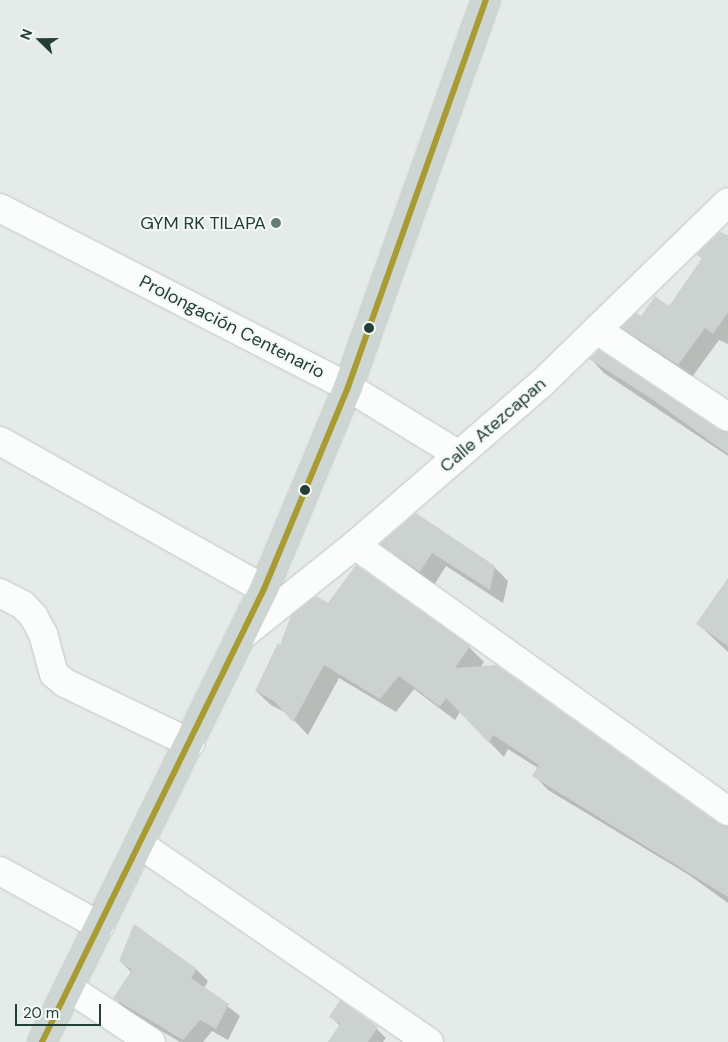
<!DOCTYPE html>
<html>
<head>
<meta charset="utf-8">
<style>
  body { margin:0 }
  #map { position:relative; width:728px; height:1042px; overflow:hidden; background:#e5ebe8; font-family:"DM Sans",sans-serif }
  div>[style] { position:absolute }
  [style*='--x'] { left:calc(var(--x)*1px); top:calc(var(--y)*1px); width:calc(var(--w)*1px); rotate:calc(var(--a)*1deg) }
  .shadow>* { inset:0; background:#0003 }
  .building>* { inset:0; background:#ccd2cf }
  .roads { filter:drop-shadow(0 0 1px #c2c8c5) drop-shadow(0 0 1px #c2c8c5) }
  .minor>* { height:28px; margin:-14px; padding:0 14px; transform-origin:14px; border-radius:14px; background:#fbfcfc }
  .major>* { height:28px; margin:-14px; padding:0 14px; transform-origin:14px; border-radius:14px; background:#ced6d4 }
  .bus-1>* { height:6px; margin:-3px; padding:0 3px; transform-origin:3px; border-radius:3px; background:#a79b31 }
  .dots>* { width:14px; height:14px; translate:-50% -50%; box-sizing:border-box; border:2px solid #f4f9f6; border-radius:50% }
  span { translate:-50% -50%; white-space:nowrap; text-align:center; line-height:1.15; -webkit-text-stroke:4px #f4f9f6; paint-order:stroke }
  .poi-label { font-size:18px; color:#223e35 }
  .right { translate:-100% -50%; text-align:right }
  .street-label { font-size:18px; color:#223e35 }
  .north { position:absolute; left:15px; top:15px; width:50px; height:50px; -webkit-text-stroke:4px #f4f9f6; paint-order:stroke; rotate:292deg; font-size:14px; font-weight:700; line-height:20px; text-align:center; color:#223e35 }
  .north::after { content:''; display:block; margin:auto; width:18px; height:22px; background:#223e35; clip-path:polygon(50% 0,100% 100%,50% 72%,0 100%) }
  .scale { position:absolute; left:15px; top:1004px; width:86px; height:22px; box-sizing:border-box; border:2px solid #223e35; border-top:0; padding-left:6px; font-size:15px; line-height:18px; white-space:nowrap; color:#223e35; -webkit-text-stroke:4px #f4f9f6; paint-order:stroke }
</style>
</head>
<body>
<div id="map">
  <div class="shadow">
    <i style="clip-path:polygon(669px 307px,728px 307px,728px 344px,719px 340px,692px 377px,636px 340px,623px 328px)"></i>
    <i style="clip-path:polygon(591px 359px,719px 431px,728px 432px,728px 456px,604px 373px)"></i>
    <i style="clip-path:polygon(416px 514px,494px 567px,508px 581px,503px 603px,446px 566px,434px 585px,382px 544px)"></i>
    <i style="clip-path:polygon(356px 566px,469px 647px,484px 662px,480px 668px,718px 825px,728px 828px,728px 903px,689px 875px,548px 790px,534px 775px,538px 768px,508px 749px,504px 757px,460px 712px,455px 720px,414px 689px,396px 712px,339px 678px,308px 735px,288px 714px,271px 705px,256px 691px,281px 647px,329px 604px)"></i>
    <i style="clip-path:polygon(728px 580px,728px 652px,698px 624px)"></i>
    <i style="clip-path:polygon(120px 961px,196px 969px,208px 981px,204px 988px,240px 1016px,228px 1040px,212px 1031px,203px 1042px,180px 1042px,126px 1010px,115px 998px,131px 972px)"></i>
    <i style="clip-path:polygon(331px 1017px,373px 1025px,386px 1038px,383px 1042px,330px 1042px,340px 1026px)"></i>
  </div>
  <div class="building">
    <i style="clip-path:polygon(720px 232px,728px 235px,728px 312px,713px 334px,705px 328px,678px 365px,621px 328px,636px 313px,641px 316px,655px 296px,669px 306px,702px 258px,696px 255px)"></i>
    <i style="clip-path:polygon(599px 350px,719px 430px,728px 432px,728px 454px,649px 397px,589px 359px)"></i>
    <i style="clip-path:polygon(416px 513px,495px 566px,490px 590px,432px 553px,420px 572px,380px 544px)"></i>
    <i style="clip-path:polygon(356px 565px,470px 646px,455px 668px,496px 665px,719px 824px,728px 826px,728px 897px,532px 776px,539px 765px,493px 735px,489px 743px,446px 698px,440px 707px,399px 676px,380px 699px,324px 665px,293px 722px,274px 701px,255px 691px,278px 643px,280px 645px,291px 616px,316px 596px,328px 603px)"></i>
    <i style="clip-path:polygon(728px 578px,728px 646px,696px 624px)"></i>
    <i style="clip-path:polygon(134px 924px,197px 969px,191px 978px,229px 1004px,216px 1029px,200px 1020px,183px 1040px,113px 998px,132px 970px,119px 961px)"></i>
    <i style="clip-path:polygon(340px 1000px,378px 1027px,368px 1042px,328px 1042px,340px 1024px,329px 1017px)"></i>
  </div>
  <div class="roads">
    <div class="minor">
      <i style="--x:0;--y:208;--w:391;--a:27.2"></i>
      <i style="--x:348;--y:387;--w:130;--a:31.5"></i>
      <i style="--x:597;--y:330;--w:157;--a:33.6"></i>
      <i style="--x:0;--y:441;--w:303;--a:29.3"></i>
      <i style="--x:355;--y:545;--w:458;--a:35.5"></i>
      <i style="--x:0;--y:593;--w:26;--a:28"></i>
      <i style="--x:23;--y:605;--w:16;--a:47"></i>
      <i style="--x:34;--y:617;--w:19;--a:62"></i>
      <i style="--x:43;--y:634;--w:41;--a:74.6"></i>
      <i style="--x:54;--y:674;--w:14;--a:39"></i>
      <i style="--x:65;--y:683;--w:139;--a:25.6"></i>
      <i style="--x:245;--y:633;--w:141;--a:-38.7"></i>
      <i style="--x:355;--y:545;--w:245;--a:-40.9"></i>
      <i style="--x:540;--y:385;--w:262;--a:-44.2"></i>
      <i style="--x:141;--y:845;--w:349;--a:34.4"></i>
      <i style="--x:0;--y:871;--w:114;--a:28.8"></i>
      <i style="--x:69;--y:988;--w:98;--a:33.4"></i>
    </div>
    <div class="major">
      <i style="--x:42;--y:1042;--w:504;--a:-63.89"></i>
      <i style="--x:264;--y:589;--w:219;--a:-67.4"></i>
      <i style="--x:348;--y:387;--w:411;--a:-70.4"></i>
    </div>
  </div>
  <div class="bus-1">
    <i style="--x:42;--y:1042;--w:504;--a:-63.89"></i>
    <i style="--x:264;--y:589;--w:219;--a:-67.4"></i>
    <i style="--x:348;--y:387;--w:411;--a:-70.4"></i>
  </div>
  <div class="dots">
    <i style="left:276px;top:223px;background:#667b74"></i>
    <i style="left:369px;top:328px;background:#223e35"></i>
    <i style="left:305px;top:490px;background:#223e35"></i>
  </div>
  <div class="poi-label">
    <span class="right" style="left:266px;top:223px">GYM RK TILAPA</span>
  </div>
  <div class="street-label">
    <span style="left:232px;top:327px;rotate:27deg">Prolongación Centenario</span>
    <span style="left:493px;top:425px;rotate:-41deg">Calle Atezcapan</span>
  </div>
  <div class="north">N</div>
  <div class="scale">20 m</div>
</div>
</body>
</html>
